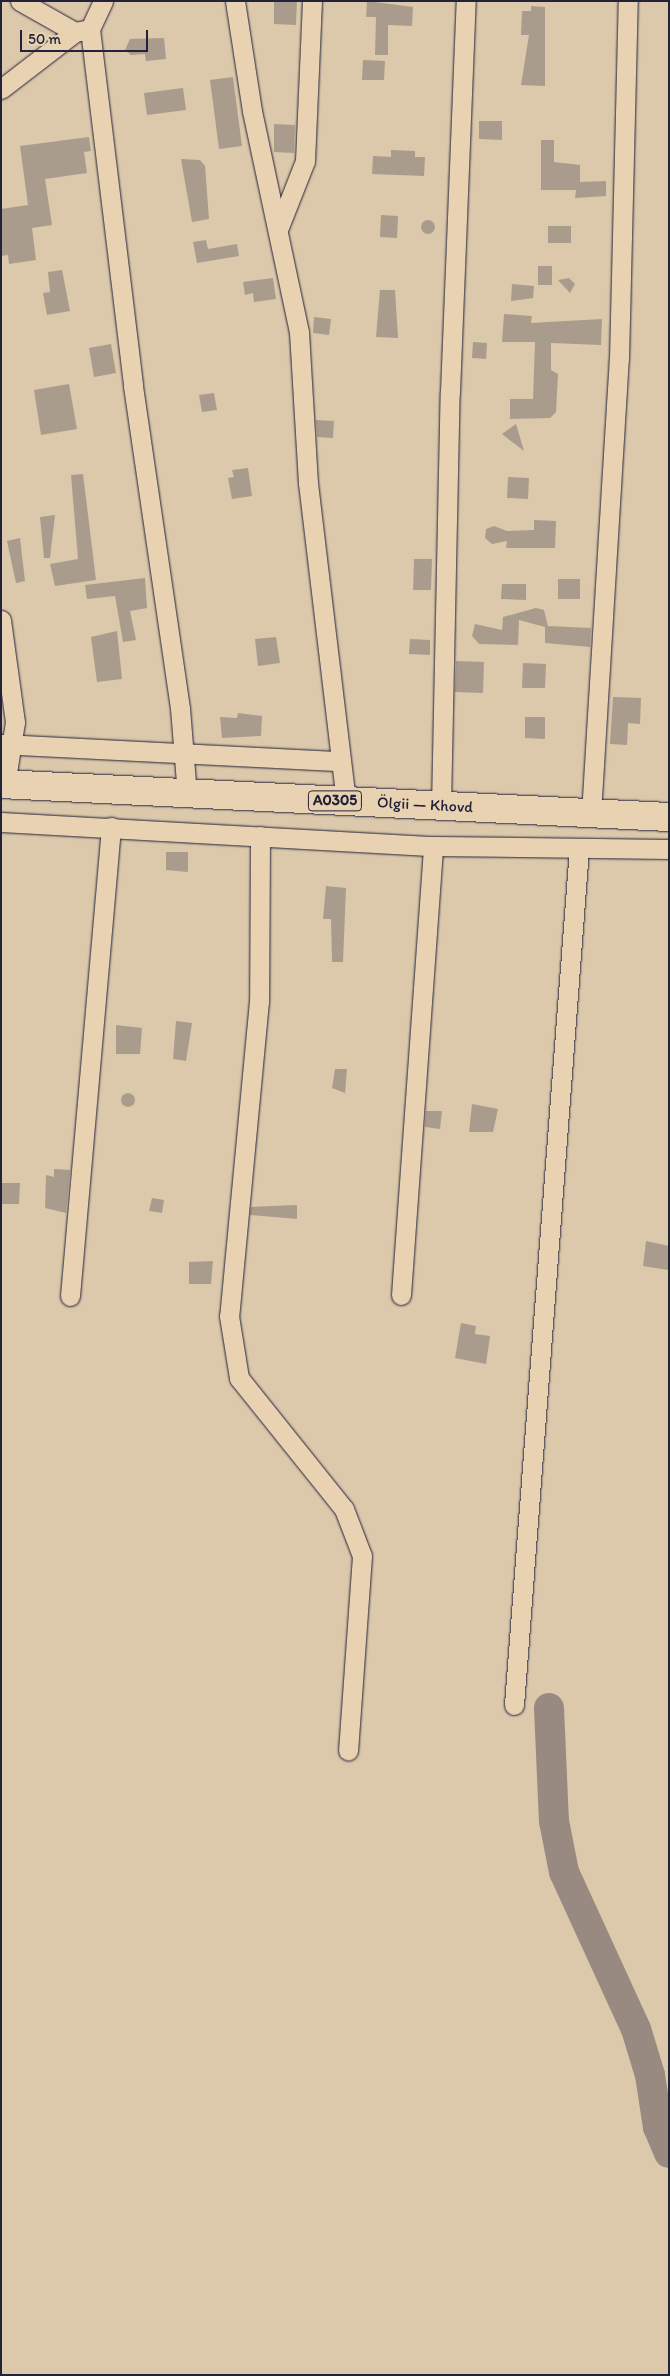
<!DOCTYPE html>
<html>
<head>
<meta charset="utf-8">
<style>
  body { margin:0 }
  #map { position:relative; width:670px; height:2376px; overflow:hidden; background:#dcc8aa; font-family:Itim,sans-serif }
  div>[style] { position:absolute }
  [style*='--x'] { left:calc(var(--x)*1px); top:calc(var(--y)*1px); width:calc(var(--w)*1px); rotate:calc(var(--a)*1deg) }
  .river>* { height:30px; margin:-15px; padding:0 15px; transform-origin:15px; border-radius:15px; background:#988a81 }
  .building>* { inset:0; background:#aa9c8c }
  .round { border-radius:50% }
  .roads { filter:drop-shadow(0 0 1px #22223b) drop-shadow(0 0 1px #22223b) }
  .minor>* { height:19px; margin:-9.5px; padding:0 9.5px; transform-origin:9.5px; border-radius:9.5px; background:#e8d2b1 }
  .trunk>* { height:28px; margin:-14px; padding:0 14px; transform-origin:14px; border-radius:14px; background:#e8d2b1 }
  span { translate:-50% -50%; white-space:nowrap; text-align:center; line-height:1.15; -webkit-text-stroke:4.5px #e8d2b1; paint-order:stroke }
  .shield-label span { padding:1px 4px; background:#e8d2b1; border:1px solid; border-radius:4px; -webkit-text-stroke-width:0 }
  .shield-label { font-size:15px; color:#22223b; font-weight:700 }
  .street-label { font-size:16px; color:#22223b }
  .frame { position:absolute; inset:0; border:2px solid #22223b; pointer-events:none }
  .scale { position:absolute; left:20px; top:30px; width:128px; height:22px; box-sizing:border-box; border:2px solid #22223b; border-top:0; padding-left:6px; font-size:15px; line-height:18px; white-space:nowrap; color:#22223b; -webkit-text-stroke:4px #e8d2b1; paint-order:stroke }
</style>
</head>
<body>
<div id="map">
  <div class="river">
    <i style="--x:549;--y:1708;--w:113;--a:87.5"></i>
    <i style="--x:554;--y:1821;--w:52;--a:78.9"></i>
    <i style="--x:564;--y:1872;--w:173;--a:65.4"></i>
    <i style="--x:636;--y:2029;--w:48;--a:73.1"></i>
    <i style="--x:650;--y:2075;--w:53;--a:81.3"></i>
    <i style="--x:658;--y:2127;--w:28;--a:67"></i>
  </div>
  <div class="building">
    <i style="clip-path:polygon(274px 1px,297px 1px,296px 25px,274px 24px)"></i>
    <i style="clip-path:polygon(367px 1px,413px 7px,412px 26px,388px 25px,388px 55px,375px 55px,376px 17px,366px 17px)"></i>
    <i style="clip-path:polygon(531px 6px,545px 7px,545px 86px,521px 85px,529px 35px,521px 35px,522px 11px,531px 11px)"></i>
    <i style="clip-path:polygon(164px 38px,166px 59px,146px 61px,145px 54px,131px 55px,125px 50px,130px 39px)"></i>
    <i style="clip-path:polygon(363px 60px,385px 61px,384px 80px,362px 80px)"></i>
    <i style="clip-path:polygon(233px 77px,242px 146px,219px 149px,210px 80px)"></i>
    <i style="clip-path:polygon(183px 88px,186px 110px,147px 115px,144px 93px)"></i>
    <i style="clip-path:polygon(479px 121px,502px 121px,502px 140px,479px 139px)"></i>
    <i style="clip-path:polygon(274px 124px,295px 125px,294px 153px,274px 152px)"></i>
    <i style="clip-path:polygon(89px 137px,91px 151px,84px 152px,87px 173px,45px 179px,52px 225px,32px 228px,36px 260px,9px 264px,8px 255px,1px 256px,1px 209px,28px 205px,20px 146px)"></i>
    <i style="clip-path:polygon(541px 140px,554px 140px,554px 162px,580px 165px,580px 182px,606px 181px,606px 196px,575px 198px,576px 190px,541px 190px)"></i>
    <i style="clip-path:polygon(391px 150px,415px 151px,415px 157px,425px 157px,424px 176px,372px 174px,373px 156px,391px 157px)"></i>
    <i style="clip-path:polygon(181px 159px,200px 160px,205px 166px,209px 219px,192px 222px)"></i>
    <i style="clip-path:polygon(381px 215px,398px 216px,397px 238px,380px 237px)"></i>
    <i class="round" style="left:421px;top:220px;width:14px;height:14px"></i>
    <i style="clip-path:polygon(548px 226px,571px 226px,571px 243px,548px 243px)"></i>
    <i style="clip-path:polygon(206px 240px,208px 249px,237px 244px,239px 256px,197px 263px,193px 242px)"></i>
    <i style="clip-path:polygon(538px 266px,552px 266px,552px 285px,538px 285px)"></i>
    <i style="clip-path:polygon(62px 270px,70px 311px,47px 315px,43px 293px,50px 292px,48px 272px)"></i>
    <i style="clip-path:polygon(273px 278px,276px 299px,254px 302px,253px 293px,245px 295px,243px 282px)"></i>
    <i style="clip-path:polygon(569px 278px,575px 284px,570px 293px,558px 280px)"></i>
    <i style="clip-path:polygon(512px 284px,534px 286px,533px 298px,511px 301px)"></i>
    <i style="clip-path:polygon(380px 290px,395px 290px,398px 338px,376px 337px)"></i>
    <i style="clip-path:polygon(504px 314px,532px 316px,531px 323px,602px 319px,601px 345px,551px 343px,551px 370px,558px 374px,556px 412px,550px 418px,510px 419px,510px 399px,533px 399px,535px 342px,502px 342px)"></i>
    <i style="clip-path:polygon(314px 317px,331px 319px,329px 335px,313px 333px)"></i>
    <i style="clip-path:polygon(473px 342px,487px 343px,486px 359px,472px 358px)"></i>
    <i style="clip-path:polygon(111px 344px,116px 373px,94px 377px,89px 348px)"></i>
    <i style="clip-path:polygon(69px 384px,77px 429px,41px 435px,34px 390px)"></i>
    <i style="clip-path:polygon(214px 393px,217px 410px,202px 412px,199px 395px)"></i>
    <i style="clip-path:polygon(316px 420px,334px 421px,333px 438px,317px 437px)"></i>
    <i style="clip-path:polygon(516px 424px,524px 451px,502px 434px)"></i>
    <i style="clip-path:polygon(248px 468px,252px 496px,232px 499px,228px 478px,234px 477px,232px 470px)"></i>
    <i style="clip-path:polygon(83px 474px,96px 580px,55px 586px,50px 564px,78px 559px,71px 475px)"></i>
    <i style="clip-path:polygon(508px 477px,529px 478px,528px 499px,507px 498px)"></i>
    <i style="clip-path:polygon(55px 515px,50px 558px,44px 558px,40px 517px)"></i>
    <i style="clip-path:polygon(534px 520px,556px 521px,555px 548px,506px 548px,507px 541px,492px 544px,485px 538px,486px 529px,494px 526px,507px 531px,534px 530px)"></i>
    <i style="clip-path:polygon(20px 538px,25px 581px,16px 583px,7px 541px)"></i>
    <i style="clip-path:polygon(414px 559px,432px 559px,431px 590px,413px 590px)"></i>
    <i style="clip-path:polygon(145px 578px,147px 608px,130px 611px,136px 640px,123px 642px,115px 596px,87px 599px,85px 585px)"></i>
    <i style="clip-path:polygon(558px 579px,580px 579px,580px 599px,558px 599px)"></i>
    <i style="clip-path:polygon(502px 584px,526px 584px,526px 600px,501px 599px)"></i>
    <i style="clip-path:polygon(536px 608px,544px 610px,548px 626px,591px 628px,590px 647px,545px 643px,545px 627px,519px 620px,518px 645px,479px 644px,472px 636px,475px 624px,502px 630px,503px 617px)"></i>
    <i style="clip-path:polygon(117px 631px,122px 679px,97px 682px,91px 637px)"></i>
    <i style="clip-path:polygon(276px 637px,280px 663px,258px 666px,255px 639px)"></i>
    <i style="clip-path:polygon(410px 639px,430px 640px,430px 655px,409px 654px)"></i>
    <i style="clip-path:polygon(456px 661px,484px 662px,483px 693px,455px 692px)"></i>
    <i style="clip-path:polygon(523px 663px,546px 664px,545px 688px,522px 688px)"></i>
    <i style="clip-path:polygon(613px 697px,641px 698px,640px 724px,628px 723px,627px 745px,610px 744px)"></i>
    <i style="clip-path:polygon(238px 713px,262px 716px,261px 736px,222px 738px,220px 717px,237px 718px)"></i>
    <i style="clip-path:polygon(525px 717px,545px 717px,545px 739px,525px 738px)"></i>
    <i style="clip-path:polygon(166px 852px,188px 852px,188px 872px,166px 870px)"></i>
    <i style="clip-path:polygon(326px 886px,346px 888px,343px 962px,332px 962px,331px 919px,323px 919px)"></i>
    <i style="clip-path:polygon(176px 1021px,192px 1023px,186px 1061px,173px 1059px)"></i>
    <i style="clip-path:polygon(116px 1025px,142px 1028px,140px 1054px,116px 1054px)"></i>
    <i style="clip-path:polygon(335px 1069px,347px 1069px,345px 1093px,332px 1088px)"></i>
    <i class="round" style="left:121px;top:1093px;width:14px;height:14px"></i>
    <i style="clip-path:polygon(472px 1104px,498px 1109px,493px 1132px,469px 1132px)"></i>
    <i style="clip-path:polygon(426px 1111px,442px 1111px,440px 1129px,425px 1127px)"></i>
    <i style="clip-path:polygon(54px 1169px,70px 1170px,66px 1213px,45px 1208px,46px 1175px,54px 1177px)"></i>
    <i style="clip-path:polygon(1px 1183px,20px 1183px,19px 1204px,1px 1204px)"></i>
    <i style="clip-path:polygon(152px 1198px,164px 1200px,162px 1213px,149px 1211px)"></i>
    <i style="clip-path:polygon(297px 1205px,297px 1219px,250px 1215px,251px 1207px)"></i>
    <i style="clip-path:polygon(646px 1241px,669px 1246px,668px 1270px,643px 1266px)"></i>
    <i style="clip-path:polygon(213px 1261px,211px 1284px,189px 1284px,189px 1262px)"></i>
    <i style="clip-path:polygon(461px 1323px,476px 1326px,475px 1334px,490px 1336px,486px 1364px,455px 1358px)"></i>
  </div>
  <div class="roads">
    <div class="minor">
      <i style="--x:20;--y:1;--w:63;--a:29.4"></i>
      <i style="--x:75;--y:32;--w:15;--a:-11"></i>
      <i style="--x:90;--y:29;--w:360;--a:83.1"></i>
      <i style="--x:133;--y:386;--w:325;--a:81.7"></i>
      <i style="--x:180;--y:708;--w:87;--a:85.4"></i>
      <i style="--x:235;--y:1;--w:111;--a:81.2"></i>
      <i style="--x:252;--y:111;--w:226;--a:78"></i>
      <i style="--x:299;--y:332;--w:151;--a:86.6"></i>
      <i style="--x:308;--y:483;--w:321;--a:83.2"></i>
      <i style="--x:90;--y:29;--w:31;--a:-65"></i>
      <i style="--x:1;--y:89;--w:93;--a:-37.6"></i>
      <i style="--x:279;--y:227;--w:71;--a:-68.5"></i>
      <i style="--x:305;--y:161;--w:160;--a:-87.5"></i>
      <i style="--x:1;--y:620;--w:103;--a:82.2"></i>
      <i style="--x:15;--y:722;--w:64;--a:99"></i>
      <i style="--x:1;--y:744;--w:340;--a:2.9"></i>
      <i style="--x:441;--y:806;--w:414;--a:-88.8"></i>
      <i style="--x:450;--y:392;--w:391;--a:-87.7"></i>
      <i style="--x:591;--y:814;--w:456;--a:-86.5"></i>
      <i style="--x:619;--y:359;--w:358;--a:-88.6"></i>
      <i style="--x:1;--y:822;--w:433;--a:3.2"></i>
      <i style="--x:433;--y:846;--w:236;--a:0.7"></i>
      <i style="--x:260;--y:836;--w:165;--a:90.3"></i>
      <i style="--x:259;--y:1001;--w:316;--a:95.4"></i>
      <i style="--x:229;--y:1316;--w:63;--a:80.8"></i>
      <i style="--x:239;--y:1378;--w:168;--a:51.3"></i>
      <i style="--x:344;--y:1509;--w:50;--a:69"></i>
      <i style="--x:362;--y:1556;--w:195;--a:94.1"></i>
      <i style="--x:401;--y:1295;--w:450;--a:-85.9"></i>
      <i style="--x:70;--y:1296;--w:471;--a:-85"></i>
      <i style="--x:514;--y:1705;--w:859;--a:-85.66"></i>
    </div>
    <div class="trunk">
      <i style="--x:1;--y:784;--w:669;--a:2.83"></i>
    </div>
  </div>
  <div class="shield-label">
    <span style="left:335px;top:801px">A0305</span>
  </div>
  <div class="street-label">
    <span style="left:425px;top:805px;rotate:3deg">Ölgii — Khovd</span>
  </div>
  <div class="frame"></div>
  <div class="scale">50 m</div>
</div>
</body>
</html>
